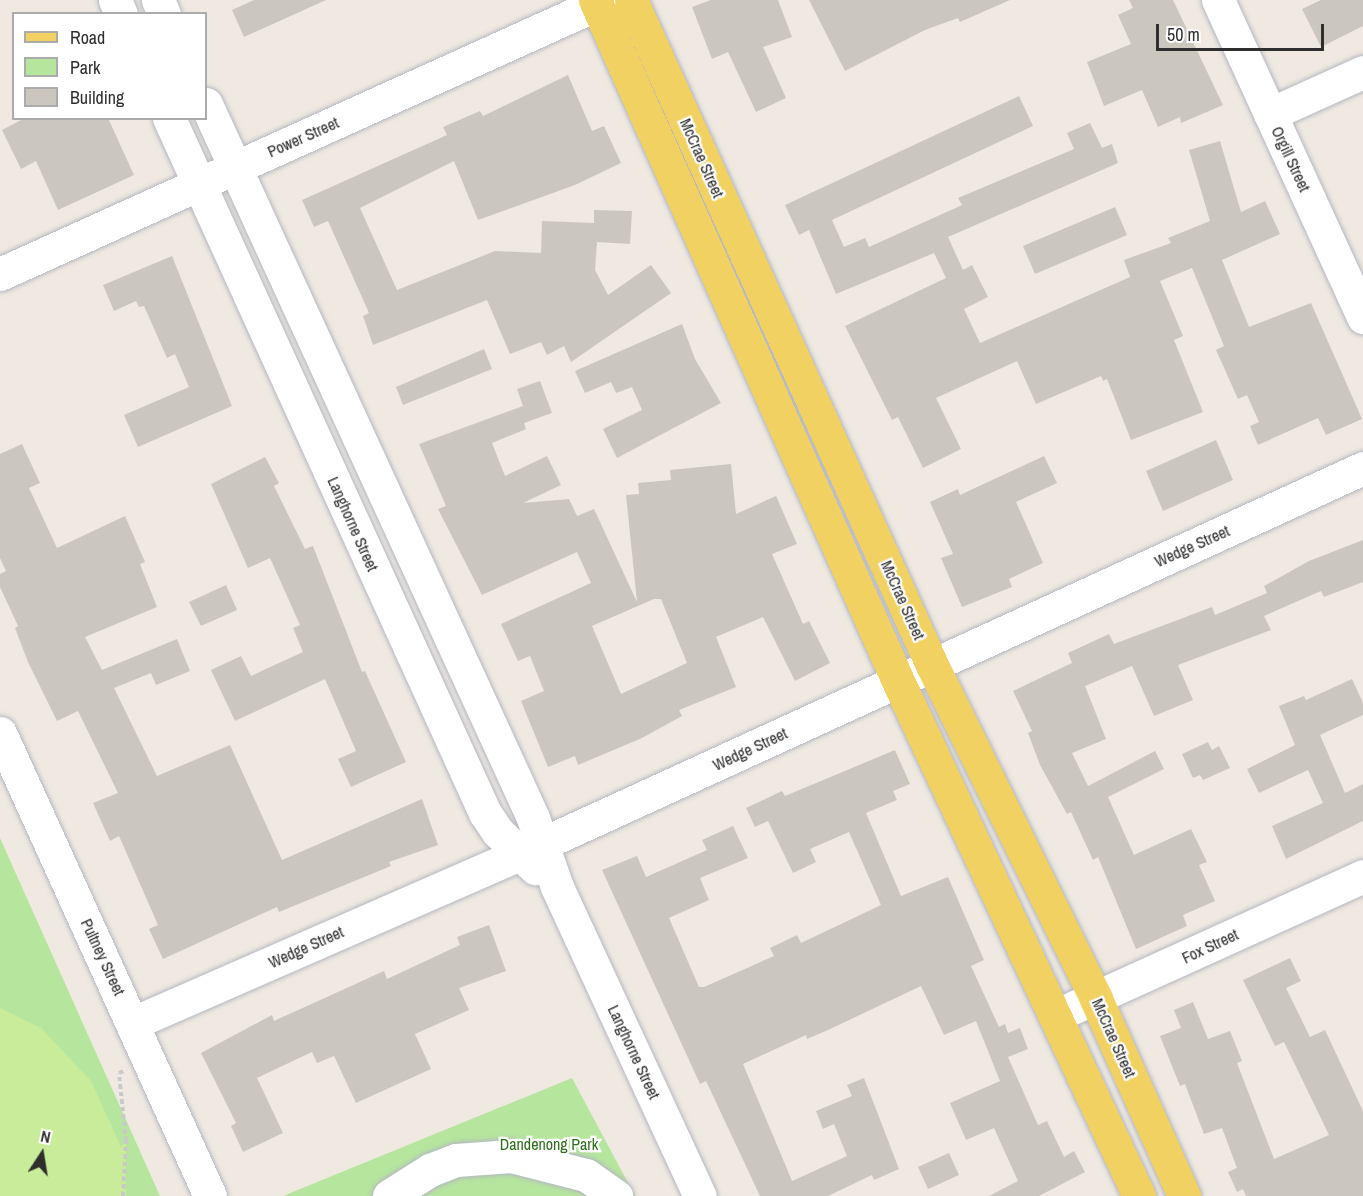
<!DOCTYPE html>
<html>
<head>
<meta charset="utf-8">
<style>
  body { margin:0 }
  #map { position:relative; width:1363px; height:1196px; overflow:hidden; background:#efe9e1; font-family:"Archivo Narrow",sans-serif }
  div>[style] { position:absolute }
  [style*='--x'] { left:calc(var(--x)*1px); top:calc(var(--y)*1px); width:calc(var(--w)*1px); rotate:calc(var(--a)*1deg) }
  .green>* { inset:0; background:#b6e59e }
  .pitch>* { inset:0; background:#c9ec9a }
  .building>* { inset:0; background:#cbc7bf }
  .path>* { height:4px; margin-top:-2px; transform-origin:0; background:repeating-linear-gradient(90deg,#c9c9c9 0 4.5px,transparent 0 7.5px) }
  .roads { filter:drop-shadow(0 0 2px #b4b7c1) drop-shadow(0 0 2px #b4b7c1) }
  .minor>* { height:33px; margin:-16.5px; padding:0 16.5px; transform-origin:16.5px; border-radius:16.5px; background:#fff }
  .major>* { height:33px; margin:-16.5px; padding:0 16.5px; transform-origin:16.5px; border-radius:16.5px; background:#f2d163 }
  span { translate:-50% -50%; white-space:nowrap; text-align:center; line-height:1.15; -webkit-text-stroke:4.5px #fff; paint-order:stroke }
  .street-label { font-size:16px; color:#2e2e2e }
  .park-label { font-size:16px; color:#2c6e1b }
  .legend { position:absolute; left:12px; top:12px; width:195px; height:108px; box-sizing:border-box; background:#fff; border:2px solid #ababab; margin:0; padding:8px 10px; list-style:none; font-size:18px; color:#2e2e2e }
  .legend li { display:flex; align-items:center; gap:12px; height:30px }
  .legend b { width:30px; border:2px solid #ababab }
  .north { position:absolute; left:12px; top:1124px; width:60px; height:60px; -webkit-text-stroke:4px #fff; paint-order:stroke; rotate:12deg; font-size:16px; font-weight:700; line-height:24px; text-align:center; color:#2e2e2e }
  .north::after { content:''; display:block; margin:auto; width:21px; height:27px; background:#2e2e2e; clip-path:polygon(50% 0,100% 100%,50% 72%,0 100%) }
  .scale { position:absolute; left:1156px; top:24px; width:168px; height:27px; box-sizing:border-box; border:3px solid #2e2e2e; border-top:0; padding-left:8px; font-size:18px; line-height:21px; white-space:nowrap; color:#2e2e2e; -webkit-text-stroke:4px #fff; paint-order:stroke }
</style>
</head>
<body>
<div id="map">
  <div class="green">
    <i style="clip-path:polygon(0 838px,160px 1196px,0 1196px)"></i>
    <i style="clip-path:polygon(572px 1078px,635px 1196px,283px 1196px)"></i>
  </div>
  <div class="pitch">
    <i style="clip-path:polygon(0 1008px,41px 1028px,91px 1081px,121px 1147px,126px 1141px,126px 1196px,0 1196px)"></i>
  </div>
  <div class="building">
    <i style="clip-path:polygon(254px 0,326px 0,244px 37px,232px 10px)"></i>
    <i style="clip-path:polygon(711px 0,778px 0,792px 37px,763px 47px,786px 98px,756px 112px,728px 52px,712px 59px,692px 7px)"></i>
    <i style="clip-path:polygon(809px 0,1010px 0,960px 22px,958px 18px,925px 30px,845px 71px)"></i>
    <i style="clip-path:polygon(1129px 0,1173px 0,1223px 105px,1181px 123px,1180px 117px,1158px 127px,1142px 90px,1104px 106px,1087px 62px,1131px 44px,1118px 15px,1133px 8px)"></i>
    <i style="clip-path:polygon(1321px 0,1363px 0,1363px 26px,1321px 47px,1302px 9px)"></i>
    <i style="clip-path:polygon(568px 75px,592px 131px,604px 126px,621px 163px,575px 185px,478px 220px,454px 161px,360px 208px,397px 290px,495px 251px,541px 253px,542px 221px,594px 223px,594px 210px,632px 211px,630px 244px,597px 242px,595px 270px,608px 295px,651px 265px,671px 293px,571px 362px,564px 346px,547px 355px,541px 342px,510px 354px,487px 300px,373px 345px,363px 316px,369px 313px,328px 221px,314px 227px,302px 200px,447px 135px,443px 127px,480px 111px,483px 116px)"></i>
    <i style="clip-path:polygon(1019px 96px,1033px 126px,832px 220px,844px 247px,865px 238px,869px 247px,962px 205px,958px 198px,1074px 149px,1067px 133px,1090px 123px,1102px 148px,1112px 144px,1118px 163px,948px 237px,963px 270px,972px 265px,988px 297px,964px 309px,980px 343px,1130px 277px,1124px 260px,1171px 243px,1168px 238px,1210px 221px,1189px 150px,1220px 141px,1241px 212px,1265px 201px,1280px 234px,1222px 260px,1249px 327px,1311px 303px,1362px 419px,1326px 435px,1318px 418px,1258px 445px,1250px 426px,1259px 422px,1247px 395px,1238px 399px,1216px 350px,1224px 346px,1192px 268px,1160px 281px,1183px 336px,1174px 340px,1203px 412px,1131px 440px,1107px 379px,1103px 381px,1101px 376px,1036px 404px,1017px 361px,936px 398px,961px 449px,923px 468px,898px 417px,892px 420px,845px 326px,946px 278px,934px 253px,836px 294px,809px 230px,799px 235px,785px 205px)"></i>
    <i style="clip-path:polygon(25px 118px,108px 118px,134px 175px,58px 210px,36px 161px,21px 169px,2px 130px)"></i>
    <i style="clip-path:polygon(1115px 207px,1127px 235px,1035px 274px,1023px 246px)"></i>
    <i style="clip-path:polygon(172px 256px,232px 406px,138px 447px,124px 415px,189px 387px,175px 354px,167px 358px,144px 306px,139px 307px,136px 301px,114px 311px,103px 285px)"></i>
    <i style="clip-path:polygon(682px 324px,695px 359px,721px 403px,617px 458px,603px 429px,642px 410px,632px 387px,616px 393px,611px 382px,585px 393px,575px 371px)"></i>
    <i style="clip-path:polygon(484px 349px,492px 369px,403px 405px,396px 387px)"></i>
    <i style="clip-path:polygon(evenodd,540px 381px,552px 413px,524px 423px,526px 429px,492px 443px,505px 476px,547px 456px,561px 485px,523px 503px,569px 499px,577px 516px,594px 509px,637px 602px,626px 495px,639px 494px,638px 483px,671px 480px,670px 470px,731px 464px,736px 514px,776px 496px,797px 544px,772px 554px,803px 624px,809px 621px,830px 663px,795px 681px,763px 617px,716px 637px,736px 687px,679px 710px,682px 716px,642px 738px,578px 765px,575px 756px,548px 767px,521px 701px,544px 691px,530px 656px,518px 661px,501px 624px,591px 583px,577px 552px,482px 595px,438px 509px,446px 506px,419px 444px,523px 406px,517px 389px,540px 381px,654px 599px,661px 599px,687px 663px,621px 694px,592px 626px,654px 599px)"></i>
    <i style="clip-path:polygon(1216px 440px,1233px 480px,1163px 511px,1146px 471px)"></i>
    <i style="clip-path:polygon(22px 444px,40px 483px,29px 488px,57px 548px,125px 516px,145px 562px,140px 564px,157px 607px,85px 637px,102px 670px,177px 639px,190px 671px,156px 685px,151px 673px,114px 688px,157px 776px,230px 745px,282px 860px,422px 799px,438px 845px,389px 862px,391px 866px,279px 912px,277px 907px,163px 959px,149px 929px,158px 925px,119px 836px,110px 841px,93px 803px,118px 793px,78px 711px,57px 721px,28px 662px,15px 628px,18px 626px,0 587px,0 574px,6px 571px,0 558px,0 454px)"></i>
    <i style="clip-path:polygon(1044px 456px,1057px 483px,1016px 502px,1043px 563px,1009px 579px,1012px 587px,962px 607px,941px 558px,953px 554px,930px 502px,958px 489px,960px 495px)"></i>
    <i style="clip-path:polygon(265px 457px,279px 483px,274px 486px,305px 549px,313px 546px,362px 672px,365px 671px,406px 762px,351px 787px,338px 759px,356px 751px,325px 679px,235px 721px,211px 670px,241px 656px,251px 676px,303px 652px,293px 628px,300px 625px,270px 558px,248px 568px,211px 484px)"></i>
    <i style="clip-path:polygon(1363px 540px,1363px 582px,1324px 597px,1321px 591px,1264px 616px,1271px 630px,1178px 665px,1193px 700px,1154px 716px,1132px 666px,1085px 686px,1106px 739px,1072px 753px,1088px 786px,1155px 751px,1164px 769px,1108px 797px,1134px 855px,1191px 829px,1207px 862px,1199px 865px,1215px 901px,1183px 915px,1187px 926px,1136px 949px,1098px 857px,1093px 860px,1071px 812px,1067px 814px,1040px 765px,1028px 733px,1032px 731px,1013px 691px,1072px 663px,1068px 653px,1109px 634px,1114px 644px,1212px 607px,1215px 615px,1267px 593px,1264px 586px,1309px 561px)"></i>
    <i style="clip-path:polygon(226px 585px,237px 610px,201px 626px,189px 602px)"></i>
    <i style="clip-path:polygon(1352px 679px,1363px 703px,1363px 715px,1320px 735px,1345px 793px,1363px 784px,1363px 821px,1286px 859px,1272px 826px,1323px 803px,1308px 770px,1259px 793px,1247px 769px,1295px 745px,1279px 706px,1304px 696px,1306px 700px)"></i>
    <i style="clip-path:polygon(1208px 742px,1212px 750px,1219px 746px,1230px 768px,1203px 780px,1200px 775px,1193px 778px,1182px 754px)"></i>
    <i style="clip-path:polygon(895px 750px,910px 784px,893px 791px,897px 800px,866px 813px,901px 896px,948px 877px,984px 960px,971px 966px,999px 1027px,1005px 1024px,1008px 1033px,1020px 1028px,1028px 1049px,1008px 1057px,1038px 1125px,1047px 1121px,1064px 1157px,1074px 1151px,1085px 1172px,1039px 1196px,989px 1196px,1018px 1181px,994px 1128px,966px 1140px,950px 1103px,1000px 1081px,976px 1021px,944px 1035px,921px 986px,828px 1030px,807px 1039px,806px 1035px,743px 1064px,792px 1181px,847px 1156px,834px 1124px,823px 1129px,816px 1111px,852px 1096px,847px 1085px,864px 1078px,899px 1169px,874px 1180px,872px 1175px,828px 1196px,760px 1196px,706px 1081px,700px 1084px,602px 870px,637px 856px,646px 877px,707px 850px,702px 840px,733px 826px,748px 858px,700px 878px,709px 900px,669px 918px,699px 987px,704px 987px,774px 956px,770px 948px,797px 935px,801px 943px,881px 905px,849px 832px,810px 849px,816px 862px,793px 873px,768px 821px,755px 827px,746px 808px,782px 791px,785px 796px)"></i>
    <i style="clip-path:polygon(489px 925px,506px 971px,459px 988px,469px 1010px,415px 1034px,431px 1069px,356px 1103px,334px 1056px,317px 1063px,312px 1052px,257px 1078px,283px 1133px,243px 1152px,231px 1126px,236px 1123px,201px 1053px,272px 1015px,274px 1021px,384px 971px,387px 979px,460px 945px,457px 937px)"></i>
    <i style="clip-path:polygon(1290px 958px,1301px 981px,1286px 988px,1310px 1037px,1325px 1030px,1363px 1111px,1363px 1196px,1246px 1196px,1243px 1189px,1237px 1192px,1228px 1172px,1237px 1168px,1222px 1128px,1204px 1134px,1185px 1084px,1180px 1086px,1160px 1036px,1181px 1028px,1174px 1010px,1193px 1002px,1208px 1039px,1230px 1031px,1242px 1061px,1237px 1063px,1274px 1159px,1329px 1135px,1284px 1042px,1275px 1046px,1243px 980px)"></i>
    <i style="clip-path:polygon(949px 1153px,959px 1175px,928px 1189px,918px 1167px)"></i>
  </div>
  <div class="path">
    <i style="--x:123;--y:1196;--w:55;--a:-86.9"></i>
    <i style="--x:126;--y:1141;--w:68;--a:-95.9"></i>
    <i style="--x:119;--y:1073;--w:5;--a:-22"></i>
  </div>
  <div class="roads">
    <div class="minor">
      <i style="--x:115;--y:0;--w:15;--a:67"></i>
      <i style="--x:158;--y:0;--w:15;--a:67"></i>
      <i style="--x:1218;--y:0;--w:349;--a:65.4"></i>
      <i style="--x:206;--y:104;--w:785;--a:65.39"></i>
      <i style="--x:533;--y:818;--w:73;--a:70.8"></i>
      <i style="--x:557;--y:887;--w:340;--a:65.2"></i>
      <i style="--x:1270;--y:114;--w:102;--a:-24.3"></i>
      <i style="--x:169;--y:118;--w:763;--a:65.55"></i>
      <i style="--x:485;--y:813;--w:23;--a:56"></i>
      <i style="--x:498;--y:832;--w:52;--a:44.2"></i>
      <i style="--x:0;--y:274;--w:665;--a:-24.33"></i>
      <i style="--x:0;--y:733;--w:508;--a:65.6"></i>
      <i style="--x:1057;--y:1015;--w:336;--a:-24.4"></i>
      <i style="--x:133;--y:1023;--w:422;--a:-23.6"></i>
      <i style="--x:520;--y:854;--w:927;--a:-24.6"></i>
      <i style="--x:389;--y:1196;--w:49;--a:-32.4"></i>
      <i style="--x:430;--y:1170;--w:28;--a:-21"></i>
      <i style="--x:456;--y:1160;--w:55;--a:-4.2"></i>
      <i style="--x:511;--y:1156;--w:77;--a:14.2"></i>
      <i style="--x:586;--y:1175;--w:37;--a:35"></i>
    </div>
    <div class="major">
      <i style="--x:595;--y:0;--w:745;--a:66.01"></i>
      <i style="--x:898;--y:681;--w:569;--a:64.92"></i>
      <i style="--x:631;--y:0;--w:730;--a:65.65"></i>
      <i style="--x:932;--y:665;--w:372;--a:63.8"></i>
      <i style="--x:1096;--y:999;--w:216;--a:65.9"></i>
    </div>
  </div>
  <div class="street-label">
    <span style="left:303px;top:137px;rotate:-24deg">Power Street</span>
    <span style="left:702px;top:158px;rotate:66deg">McCrae Street</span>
    <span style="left:1291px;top:159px;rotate:65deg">Orgill Street</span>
    <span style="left:353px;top:524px;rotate:66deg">Langhorne Street</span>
    <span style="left:1192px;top:546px;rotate:-24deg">Wedge Street</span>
    <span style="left:903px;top:600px;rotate:66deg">McCrae Street</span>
    <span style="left:750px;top:749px;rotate:-25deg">Wedge Street</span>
    <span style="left:1210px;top:946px;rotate:-25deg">Fox Street</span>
    <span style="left:306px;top:947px;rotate:-24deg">Wedge Street</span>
    <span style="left:103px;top:957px;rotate:65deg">Pultney Street</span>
    <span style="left:1114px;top:1038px;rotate:66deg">McCrae Street</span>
    <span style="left:634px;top:1052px;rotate:65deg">Langhorne Street</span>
  </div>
  <div class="park-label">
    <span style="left:549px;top:1144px">Dandenong Park</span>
  </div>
  <ul class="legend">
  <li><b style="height:8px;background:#f2d163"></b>Road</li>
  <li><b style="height:16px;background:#b6e59e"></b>Park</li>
  <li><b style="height:16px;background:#cbc7bf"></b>Building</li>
  </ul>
  <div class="north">N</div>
  <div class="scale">50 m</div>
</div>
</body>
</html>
